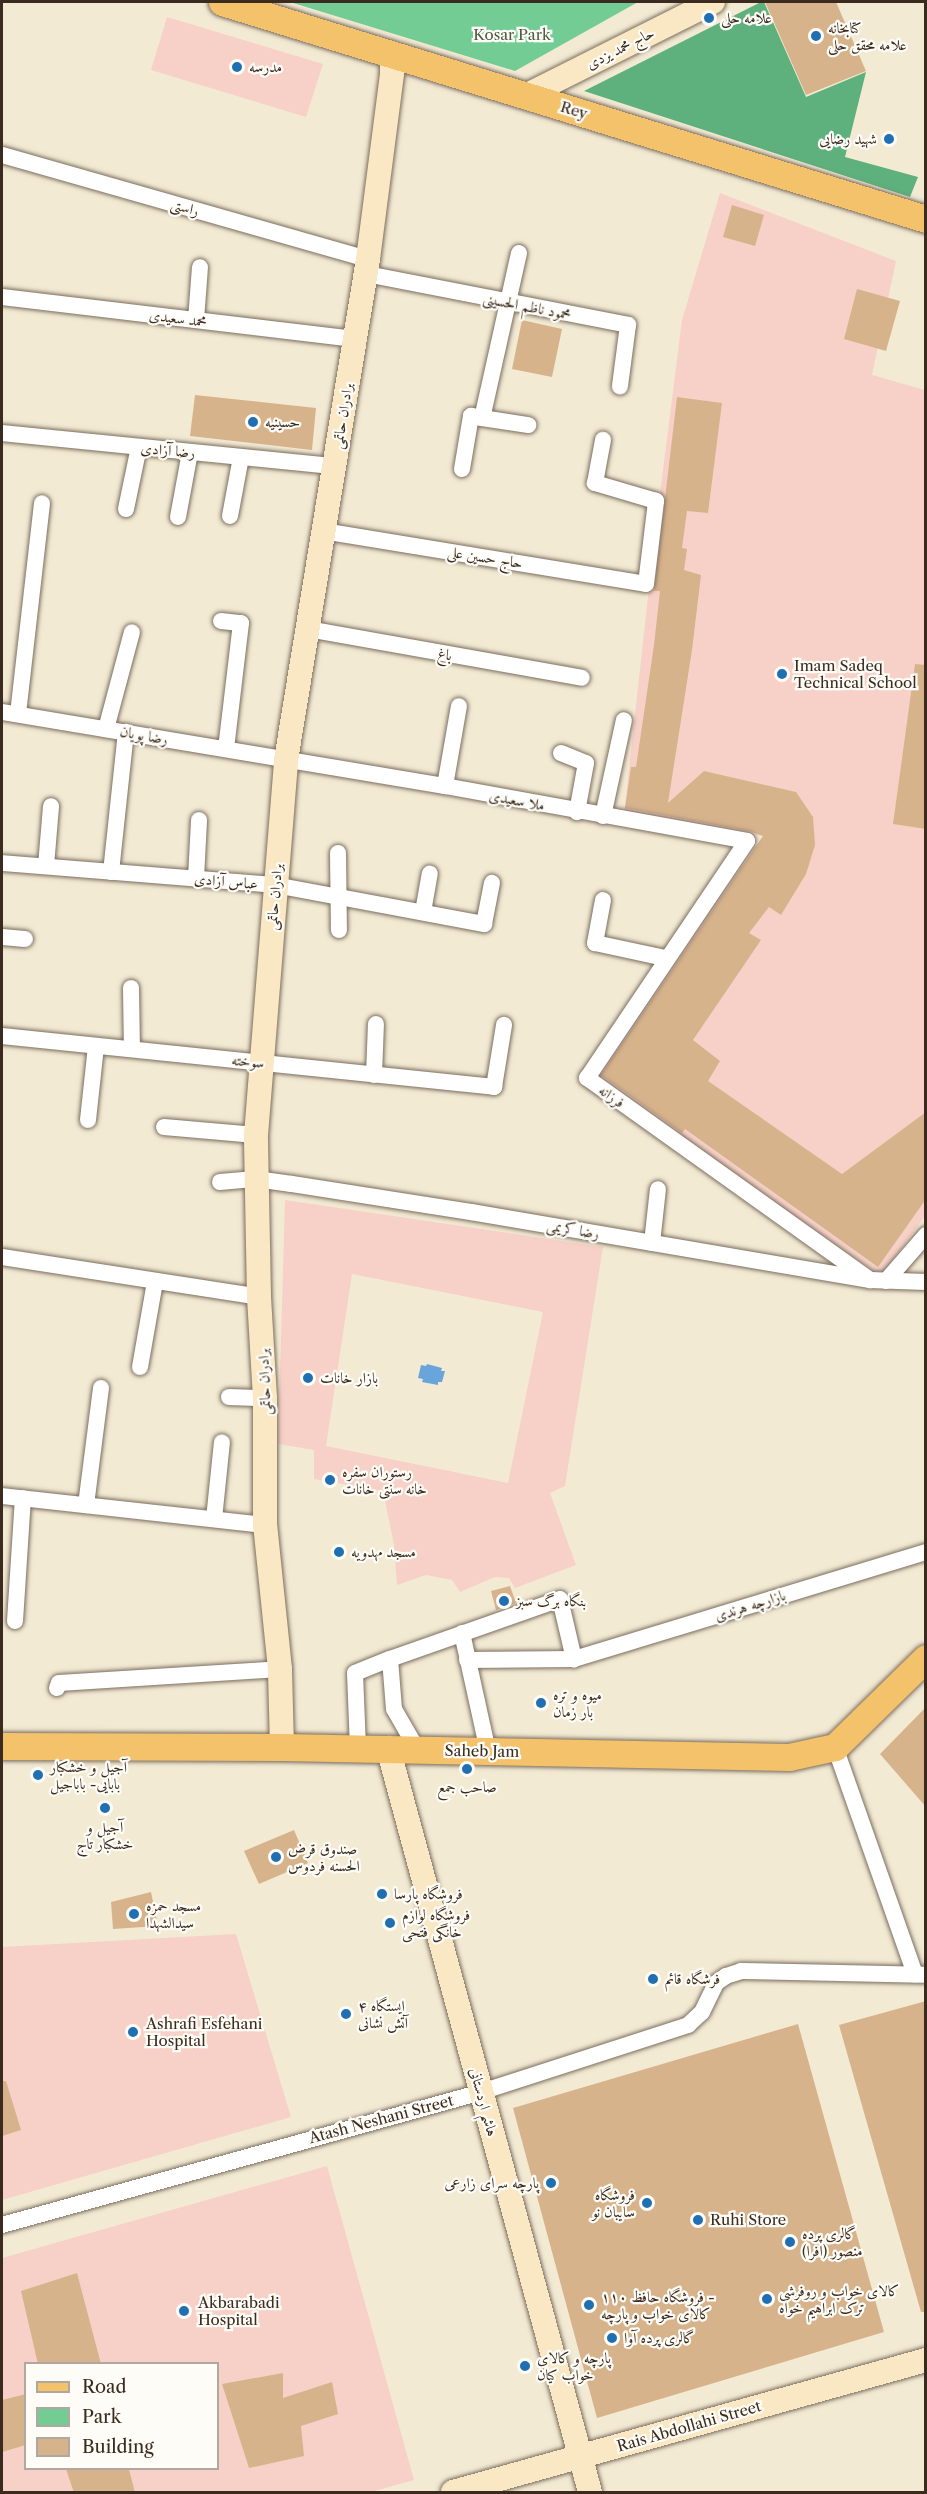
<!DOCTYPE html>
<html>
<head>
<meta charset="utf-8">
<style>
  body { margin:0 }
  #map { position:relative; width:927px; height:2494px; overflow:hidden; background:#f3ead4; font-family:"Libre Caslon Text",Amiri,serif }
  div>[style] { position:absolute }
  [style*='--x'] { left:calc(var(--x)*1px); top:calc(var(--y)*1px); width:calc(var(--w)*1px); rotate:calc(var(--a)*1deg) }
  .built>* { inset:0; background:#f7d1c7 }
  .green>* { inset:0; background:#73cc93 }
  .forest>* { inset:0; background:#5eb07d }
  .water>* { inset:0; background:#69a5da }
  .building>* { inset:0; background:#d7b38c }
  .roads { filter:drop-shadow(0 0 2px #7b6d5e) drop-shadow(0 0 2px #7b6d5e) }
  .street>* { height:16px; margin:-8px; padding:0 8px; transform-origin:8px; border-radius:8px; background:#fff }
  .secondary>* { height:24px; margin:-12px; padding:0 12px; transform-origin:12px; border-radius:12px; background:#fae7c3 }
  .primary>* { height:27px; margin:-13.5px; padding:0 13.5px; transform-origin:13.5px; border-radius:13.5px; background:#f3c26a }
  .dots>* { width:16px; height:16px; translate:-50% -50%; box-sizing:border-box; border:3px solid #fdfcf7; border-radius:50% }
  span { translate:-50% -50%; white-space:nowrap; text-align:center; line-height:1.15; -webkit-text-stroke:4.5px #fdfcf7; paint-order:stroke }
  .poi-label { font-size:15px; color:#3b2a1e }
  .left { translate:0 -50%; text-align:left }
  .right { translate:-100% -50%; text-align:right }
  .park-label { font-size:15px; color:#4c5b41 }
  .street-label { font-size:15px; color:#3b2a1e }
  .frame { position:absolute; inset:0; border:3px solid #3b2a1e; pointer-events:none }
  .legend { position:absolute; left:24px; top:2362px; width:195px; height:108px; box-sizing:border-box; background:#fdfcf7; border:2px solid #afa8a0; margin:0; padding:8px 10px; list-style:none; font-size:18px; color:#3b2a1e }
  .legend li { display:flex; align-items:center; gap:12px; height:30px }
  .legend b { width:30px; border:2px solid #afa8a0 }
</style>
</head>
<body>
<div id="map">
  <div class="built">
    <i style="clip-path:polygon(167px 17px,323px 64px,306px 117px,151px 70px)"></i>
    <i style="clip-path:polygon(720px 193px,896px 261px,872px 375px,925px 390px,925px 1216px,881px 1276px,592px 1076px,763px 836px,624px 814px,655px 533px,682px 320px)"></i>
    <i style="clip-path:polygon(evenodd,285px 1200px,603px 1247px,565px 1486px,550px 1493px,576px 1565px,515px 1588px,509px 1578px,495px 1577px,460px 1592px,452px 1580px,426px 1575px,397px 1585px,394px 1545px,383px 1491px,314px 1479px,314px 1450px,278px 1444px,285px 1200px,352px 1274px,543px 1312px,508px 1483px,326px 1446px,352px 1274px)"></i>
    <i style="clip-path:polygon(236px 1934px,291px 2117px,2px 2200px,2px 1947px)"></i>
    <i style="clip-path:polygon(evenodd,327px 2166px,414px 2480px,371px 2492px,2px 2492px,2px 2258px,327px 2166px,26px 2364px,218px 2364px,218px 2468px,26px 2468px,26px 2364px)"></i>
  </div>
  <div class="green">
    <i style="clip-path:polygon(290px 2px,638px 2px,515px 71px)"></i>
  </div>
  <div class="forest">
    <i style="clip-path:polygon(761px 2px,764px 2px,806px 97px,866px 72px,845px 157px,918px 177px,910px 197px,584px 91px)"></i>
  </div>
  <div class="water">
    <i style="clip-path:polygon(427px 1364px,442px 1368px,441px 1371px,445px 1371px,442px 1382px,438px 1382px,438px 1385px,422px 1382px,423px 1379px,418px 1378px,421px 1365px,426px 1366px)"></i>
  </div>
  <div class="building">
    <i style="clip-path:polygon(765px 2px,836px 2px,866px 71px,806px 95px)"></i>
    <i style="clip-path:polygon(732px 205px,764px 215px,755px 246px,723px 237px)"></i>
    <i style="clip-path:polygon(857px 289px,900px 301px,886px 351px,844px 339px)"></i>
    <i style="clip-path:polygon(522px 320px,562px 329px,552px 377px,512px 369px)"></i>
    <i style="clip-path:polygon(195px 395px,316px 408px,312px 450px,190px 436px)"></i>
    <i style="clip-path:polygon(677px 397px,722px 403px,708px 513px,687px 511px,682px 548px,687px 549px,684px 570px,701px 575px,692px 650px,668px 803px,704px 771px,796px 792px,813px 817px,815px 845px,806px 874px,781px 915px,769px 907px,749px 933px,761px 940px,693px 1040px,720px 1061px,708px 1081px,842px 1174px,926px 1112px,926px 1199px,878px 1267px,685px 1129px,682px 1133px,601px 1075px,763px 836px,749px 831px,625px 808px,631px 767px,636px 767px,654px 645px,660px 591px,654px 591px)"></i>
    <i style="clip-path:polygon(915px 664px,926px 665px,926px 829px,893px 824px)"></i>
    <i style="clip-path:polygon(510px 1586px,516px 1603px,496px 1610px,491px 1591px)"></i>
    <i style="clip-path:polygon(926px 1707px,926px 1807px,880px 1754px)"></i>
    <i style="clip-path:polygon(294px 1830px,308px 1863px,259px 1884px,244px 1851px)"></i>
    <i style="clip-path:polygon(151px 1892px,158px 1926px,113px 1929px,111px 1902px)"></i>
    <i style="clip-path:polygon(926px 2001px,926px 2312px,921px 2312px,839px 2025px)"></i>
    <i style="clip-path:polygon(798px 2024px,884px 2332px,597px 2418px,513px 2108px)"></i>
    <i style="clip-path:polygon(2px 2081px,6px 2081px,21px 2130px,2px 2136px)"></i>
    <i style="clip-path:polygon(77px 2273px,101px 2364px,38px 2364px,21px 2291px)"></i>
    <i style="clip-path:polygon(283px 2373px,283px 2398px,332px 2382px,338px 2414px,301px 2426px,304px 2456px,249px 2468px,222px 2384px)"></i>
    <i style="clip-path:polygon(26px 2394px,26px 2445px,2px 2452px,2px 2400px)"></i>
    <i style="clip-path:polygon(66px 2469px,129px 2469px,135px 2493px,74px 2493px)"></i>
  </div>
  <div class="roads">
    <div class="street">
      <i style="--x:2;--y:155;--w:380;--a:15.9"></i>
      <i style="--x:519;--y:253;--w:169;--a:102.6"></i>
      <i style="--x:482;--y:418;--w:47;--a:8.7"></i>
      <i style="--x:366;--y:274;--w:267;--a:11"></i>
      <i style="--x:628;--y:325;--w:62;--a:97.5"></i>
      <i style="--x:2;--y:297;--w:355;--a:6.8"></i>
      <i style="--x:196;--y:320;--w:53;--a:-85.7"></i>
      <i style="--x:2;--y:433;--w:334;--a:5.7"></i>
      <i style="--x:462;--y:469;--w:54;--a:-80.4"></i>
      <i style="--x:471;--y:416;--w:11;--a:10"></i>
      <i style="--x:126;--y:509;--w:63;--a:-78.2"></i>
      <i style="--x:230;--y:516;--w:60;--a:-79.4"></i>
      <i style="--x:178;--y:517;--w:66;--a:-79.5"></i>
      <i style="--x:323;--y:531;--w:327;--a:9.3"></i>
      <i style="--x:646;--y:584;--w:84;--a:-83.1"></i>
      <i style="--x:656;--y:501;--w:64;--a:-163.6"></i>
      <i style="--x:595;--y:483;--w:44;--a:-79.5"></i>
      <i style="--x:221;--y:621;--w:20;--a:6"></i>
      <i style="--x:241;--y:623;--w:127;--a:96.8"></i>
      <i style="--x:308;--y:629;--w:278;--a:10.1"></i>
      <i style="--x:2;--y:712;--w:449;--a:9.5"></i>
      <i style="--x:445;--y:786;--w:307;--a:10.3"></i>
      <i style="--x:747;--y:841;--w:286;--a:124"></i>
      <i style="--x:587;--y:1078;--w:348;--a:35.5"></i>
      <i style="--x:18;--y:714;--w:212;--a:-83.5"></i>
      <i style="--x:106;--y:729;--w:100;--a:-75"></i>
      <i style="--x:561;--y:753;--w:27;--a:22"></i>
      <i style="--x:586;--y:763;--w:50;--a:100.4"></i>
      <i style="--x:445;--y:786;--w:81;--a:-80.1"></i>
      <i style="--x:603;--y:816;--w:98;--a:-77.7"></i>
      <i style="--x:338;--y:853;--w:77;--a:89.3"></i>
      <i style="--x:2;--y:863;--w:274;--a:4.6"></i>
      <i style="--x:275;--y:885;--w:213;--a:10.6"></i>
      <i style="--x:484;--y:924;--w:42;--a:-79"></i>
      <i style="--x:46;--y:866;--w:60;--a:-85.2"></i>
      <i style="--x:111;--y:872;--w:141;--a:-83.9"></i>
      <i style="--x:196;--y:878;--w:58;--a:-87"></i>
      <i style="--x:603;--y:900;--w:44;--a:100.5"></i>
      <i style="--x:595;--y:943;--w:72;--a:12.1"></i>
      <i style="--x:423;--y:912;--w:39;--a:-80"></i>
      <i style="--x:2;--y:937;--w:23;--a:5"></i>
      <i style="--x:131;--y:988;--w:61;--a:89.1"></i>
      <i style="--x:2;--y:1036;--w:495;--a:5.9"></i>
      <i style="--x:494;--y:1087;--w:63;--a:-80.8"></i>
      <i style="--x:374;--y:1075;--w:51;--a:-87.8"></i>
      <i style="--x:88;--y:1120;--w:74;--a:-83.8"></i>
      <i style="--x:164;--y:1127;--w:92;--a:5"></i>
      <i style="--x:220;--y:1182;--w:36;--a:-5"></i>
      <i style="--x:256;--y:1179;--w:36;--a:8"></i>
      <i style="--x:292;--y:1184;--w:181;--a:8.9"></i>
      <i style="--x:471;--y:1212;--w:405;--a:9.7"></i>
      <i style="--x:870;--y:1280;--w:56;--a:2"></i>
      <i style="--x:652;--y:1243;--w:54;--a:-83.7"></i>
      <i style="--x:2;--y:1257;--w:260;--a:8.8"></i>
      <i style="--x:886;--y:1281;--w:61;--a:-49"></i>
      <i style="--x:140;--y:1367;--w:86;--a:-80"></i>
      <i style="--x:229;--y:1397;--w:36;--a:2"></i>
      <i style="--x:2;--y:1496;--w:265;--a:6.3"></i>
      <i style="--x:86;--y:1505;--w:118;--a:-82.7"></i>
      <i style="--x:214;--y:1519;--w:77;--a:-84.1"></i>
      <i style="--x:15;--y:1621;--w:123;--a:-86.3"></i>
      <i style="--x:462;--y:1633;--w:121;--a:77.6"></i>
      <i style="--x:574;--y:1659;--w:368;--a:-16.9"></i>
      <i style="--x:57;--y:1688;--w:5;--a:-68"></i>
      <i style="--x:59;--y:1683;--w:221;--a:-3.6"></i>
      <i style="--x:835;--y:1747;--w:241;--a:70.6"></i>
      <i style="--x:358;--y:1748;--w:75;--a:-92.3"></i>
      <i style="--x:355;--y:1673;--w:38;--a:-22"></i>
      <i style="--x:417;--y:1749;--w:46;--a:-119.9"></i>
      <i style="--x:394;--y:1709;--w:50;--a:-94.6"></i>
      <i style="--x:390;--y:1659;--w:180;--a:-19.4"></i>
      <i style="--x:560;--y:1599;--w:62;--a:76.9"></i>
      <i style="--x:574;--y:1659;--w:107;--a:179.5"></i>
      <i style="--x:2;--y:2225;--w:497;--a:-15.5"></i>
      <i style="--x:481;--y:2092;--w:218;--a:-17.9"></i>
      <i style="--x:688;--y:2025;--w:19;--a:-43"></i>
      <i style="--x:702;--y:2012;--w:32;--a:-64"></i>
      <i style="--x:716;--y:1983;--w:12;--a:-35"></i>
      <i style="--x:726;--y:1976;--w:16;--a:-18"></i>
      <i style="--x:741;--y:1971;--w:185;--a:1.2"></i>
    </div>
    <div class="secondary">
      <i style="--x:527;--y:95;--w:208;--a:-26.6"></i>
      <i style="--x:282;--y:1747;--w:78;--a:-91.5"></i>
      <i style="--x:280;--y:1669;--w:145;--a:-95.9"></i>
      <i style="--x:265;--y:1525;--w:127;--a:-90"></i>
      <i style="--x:265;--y:1398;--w:101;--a:-93.4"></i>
      <i style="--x:259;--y:1297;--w:162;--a:-91.1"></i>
      <i style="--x:256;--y:1135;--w:376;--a:-85.4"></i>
      <i style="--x:286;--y:760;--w:508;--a:-80.7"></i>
      <i style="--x:368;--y:259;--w:188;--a:-82.6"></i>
      <i style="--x:392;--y:73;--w:18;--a:-90"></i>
      <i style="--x:388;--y:1748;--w:771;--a:74.81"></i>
      <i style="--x:453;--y:2492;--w:491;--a:-15.6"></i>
    </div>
    <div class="primary">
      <i style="--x:222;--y:2;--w:737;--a:17.13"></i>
      <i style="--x:2;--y:1746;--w:280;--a:0.2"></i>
      <i style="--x:282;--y:1747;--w:507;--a:1.13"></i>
      <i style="--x:789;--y:1757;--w:47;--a:-12.3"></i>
      <i style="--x:835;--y:1747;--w:127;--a:-44.4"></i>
    </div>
  </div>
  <div class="dots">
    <i style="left:709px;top:18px;background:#1f6fb2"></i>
    <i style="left:816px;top:36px;background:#1f6fb2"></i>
    <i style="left:237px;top:67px;background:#1f6fb2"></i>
    <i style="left:889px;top:139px;background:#1f6fb2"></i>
    <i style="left:253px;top:422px;background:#1f6fb2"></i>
    <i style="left:782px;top:674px;background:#1f6fb2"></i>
    <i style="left:308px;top:1378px;background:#1f6fb2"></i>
    <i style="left:330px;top:1480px;background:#1f6fb2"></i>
    <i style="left:339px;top:1552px;background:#1f6fb2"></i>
    <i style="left:504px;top:1601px;background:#1f6fb2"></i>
    <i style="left:541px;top:1703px;background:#1f6fb2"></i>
    <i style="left:467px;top:1769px;background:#1f6fb2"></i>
    <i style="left:38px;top:1775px;background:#1f6fb2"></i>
    <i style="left:105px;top:1808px;background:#1f6fb2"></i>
    <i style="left:276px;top:1857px;background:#1f6fb2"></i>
    <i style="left:382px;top:1894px;background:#1f6fb2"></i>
    <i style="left:134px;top:1914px;background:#1f6fb2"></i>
    <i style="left:390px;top:1923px;background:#1f6fb2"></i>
    <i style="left:653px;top:1979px;background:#1f6fb2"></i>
    <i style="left:346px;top:2014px;background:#1f6fb2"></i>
    <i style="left:133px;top:2032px;background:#1f6fb2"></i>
    <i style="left:551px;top:2183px;background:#1f6fb2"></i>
    <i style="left:647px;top:2203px;background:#1f6fb2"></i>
    <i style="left:698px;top:2220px;background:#1f6fb2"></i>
    <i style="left:790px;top:2242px;background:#1f6fb2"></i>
    <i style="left:767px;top:2299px;background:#1f6fb2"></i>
    <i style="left:589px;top:2305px;background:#1f6fb2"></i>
    <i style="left:184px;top:2311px;background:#1f6fb2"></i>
    <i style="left:612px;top:2338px;background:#1f6fb2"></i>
    <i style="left:525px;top:2366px;background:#1f6fb2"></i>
  </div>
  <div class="poi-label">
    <span class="left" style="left:721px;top:18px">علامه حلی</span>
    <span class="left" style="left:828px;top:36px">کتابخانه<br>علامه محقق حلی</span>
    <span class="left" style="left:249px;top:67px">مدرسه</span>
    <span class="right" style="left:877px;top:139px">شهید رضایی</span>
    <span class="left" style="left:265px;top:422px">حسینیه</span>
    <span class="left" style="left:794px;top:674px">Imam Sadeq<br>Technical School</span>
    <span class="left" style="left:320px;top:1378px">بازار خانات</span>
    <span class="left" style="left:342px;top:1480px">رستوران سفره<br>خانه سنتی خانات</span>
    <span class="left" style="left:351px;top:1552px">مسجد مهدویه</span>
    <span class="left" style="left:516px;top:1601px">بنگاه برگ سبز</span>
    <span class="left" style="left:553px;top:1703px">میوه و تره<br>بار زمان</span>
    <span class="left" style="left:50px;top:1775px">آجیل و خشکبار<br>بابایی- باباجیل</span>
    <span style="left:467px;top:1787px">صاحب جمع</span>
    <span style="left:105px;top:1835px">آجیل و<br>خشکبار تاج</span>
    <span class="left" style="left:288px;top:1857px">صندوق قرض<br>الحسنه فردوس</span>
    <span class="left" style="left:394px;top:1894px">فروشگاه پارسا</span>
    <span class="left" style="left:146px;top:1914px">مسجد حمزه<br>سیدالشهدا</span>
    <span class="left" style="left:402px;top:1923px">فروشگاه لوازم<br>خانگی فتحی</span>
    <span class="left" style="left:665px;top:1979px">فرشگاه قائم</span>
    <span class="left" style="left:358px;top:2014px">ایستگاه ۴<br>آتش نشانی</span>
    <span class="left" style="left:146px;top:2032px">Ashrafi Esfehani<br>Hospital</span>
    <span class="right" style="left:539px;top:2183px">پارچه سرای زارعی</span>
    <span class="right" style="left:635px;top:2203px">فروشگاه<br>سایبان نو</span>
    <span class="left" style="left:710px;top:2220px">Ruhi Store</span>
    <span class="left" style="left:802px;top:2242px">گالری پرده<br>منصور (افرا)</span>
    <span class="left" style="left:779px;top:2299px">کالای خواب و روفرشی<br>ترک ابراهیم خواه</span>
    <span class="left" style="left:601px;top:2305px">فروشگاه حافظ ۱۱۰ -<br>کالای خواب و پارچه</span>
    <span class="left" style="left:198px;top:2311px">Akbarabadi<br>Hospital</span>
    <span class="left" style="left:624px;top:2338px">گالری پرده آوا</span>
    <span class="left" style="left:537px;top:2366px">پارچه و کالای<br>خواب کیان</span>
  </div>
  <div class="park-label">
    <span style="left:512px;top:35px">Kosar Park</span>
  </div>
  <div class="street-label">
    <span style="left:620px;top:48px;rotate:-27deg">حاج محمد یزدی</span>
    <span style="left:574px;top:110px;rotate:17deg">Rey</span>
    <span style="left:185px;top:207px;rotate:16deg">راستی</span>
    <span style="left:527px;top:306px;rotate:11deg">محمود ناظم الحسینی</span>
    <span style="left:178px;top:318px;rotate:7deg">محمد سعیدی</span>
    <span style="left:342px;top:416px;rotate:-81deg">برادران حاتمی</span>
    <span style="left:168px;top:450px;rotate:5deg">رضا آزادی</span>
    <span style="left:485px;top:557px;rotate:9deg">حاج حسین علی</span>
    <span style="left:445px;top:654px;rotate:10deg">باغ</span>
    <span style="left:144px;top:735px;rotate:10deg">رضا پویان</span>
    <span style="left:517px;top:800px;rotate:11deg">ملا سعیدی</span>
    <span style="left:226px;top:881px;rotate:5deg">عباس آزادی</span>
    <span style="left:274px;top:897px;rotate:-85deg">برادران حاتمی</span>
    <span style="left:248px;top:1061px;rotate:6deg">سوخته</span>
    <span style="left:612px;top:1096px;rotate:36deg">فرزانه</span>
    <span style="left:573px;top:1229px;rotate:10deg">رضا کریمی</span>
    <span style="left:264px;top:1382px;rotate:-92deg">برادران حاتمی</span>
    <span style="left:750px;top:1605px;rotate:-17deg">بازارچه هرندی</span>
    <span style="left:482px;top:1751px;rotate:1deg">Saheb Jam</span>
    <span style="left:484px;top:2102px;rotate:75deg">هاشم اردستانی</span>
    <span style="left:381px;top:2119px;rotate:-15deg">Atash Neshani Street</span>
    <span style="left:689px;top:2426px;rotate:-16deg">Rais Abdollahi Street</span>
  </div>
  <div class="frame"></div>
  <ul class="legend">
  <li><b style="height:8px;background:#f3c26a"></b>Road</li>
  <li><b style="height:16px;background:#73cc93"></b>Park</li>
  <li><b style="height:16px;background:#d7b38c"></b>Building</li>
  </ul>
</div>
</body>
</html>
